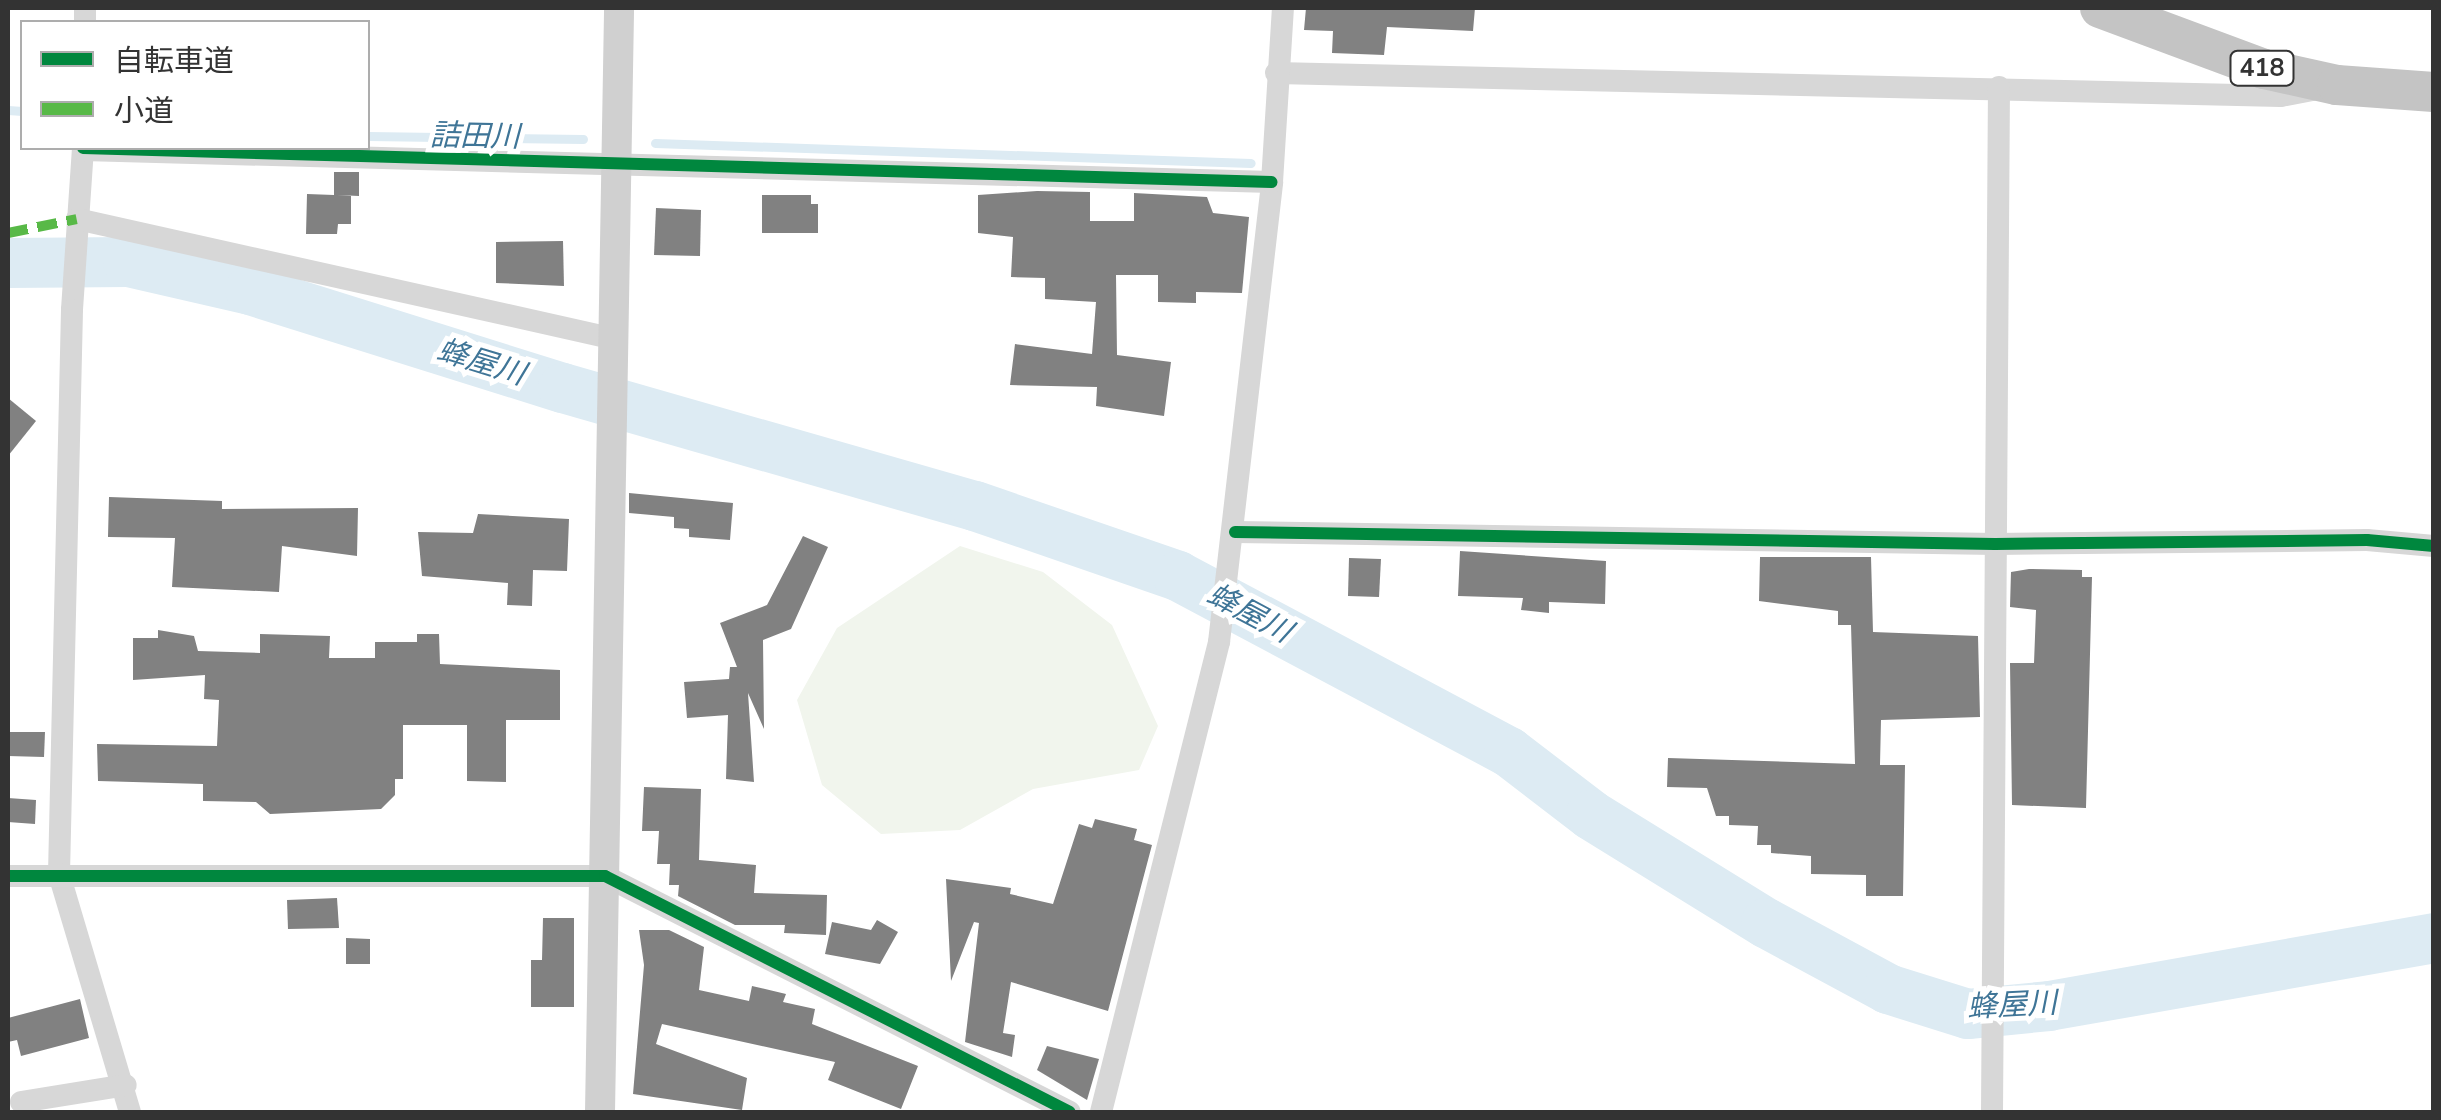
<!DOCTYPE html>
<html>
<head>
<meta charset="utf-8">
<style>
  body { margin:0 }
  #map { position:relative; width:2441px; height:1120px; overflow:hidden; background:#fff; font-family:"Nunito Sans","Noto Sans JP",sans-serif }
  div>[style] { position:absolute }
  [style*='--x'] { left:calc(var(--x)*1px); top:calc(var(--y)*1px); width:calc(var(--w)*1px); rotate:calc(var(--a)*1deg) }
  .green>* { inset:0; background:#f1f5ed }
  .stream>* { height:9px; margin:-4.5px; padding:0 4.5px; transform-origin:4.5px; border-radius:4.5px; background:#ddebf3 }
  .river>* { height:50px; margin:-25px; padding:0 25px; transform-origin:25px; border-radius:25px; background:#ddebf3 }
  .building>* { inset:0; background:#818181 }
  .street>* { height:22px; margin:-11px; padding:0 11px; transform-origin:11px; border-radius:11px; background:#d7d7d7 }
  .secondary>* { height:30px; margin:-15px; padding:0 15px; transform-origin:15px; border-radius:15px; background:#d0d0d0 }
  .highway>* { height:40px; margin:-20px; padding:0 20px; transform-origin:20px; border-radius:20px; background:#c4c4c4 }
  .quiet>* { height:10px; margin-top:-5px; transform-origin:0; background:repeating-linear-gradient(90deg,#58b947 0 20px,transparent 0 30px) }
  .cycleway>* { height:12px; margin:-6px; padding:0 6px; transform-origin:6px; border-radius:6px; background:#00873e }
  span { translate:-50% -50%; white-space:nowrap; text-align:center; line-height:1.15; -webkit-text-stroke:10px #fff; paint-order:stroke }
  .shield-label span { padding:2px 8px; background:#fff; border:2px solid; border-radius:8px; -webkit-text-stroke-width:0 }
  .shield-label { font-size:25px; color:#333; font-weight:700 }
  .water-label { font-size:30px; color:#3f7597; font-style:italic }
  .frame { position:absolute; inset:0; border:10px solid #333; pointer-events:none }
  .legend { position:absolute; left:20px; top:20px; width:350px; height:130px; box-sizing:border-box; background:#fff; border:2px solid #adadad; margin:0; padding:12px 18px; list-style:none; font-size:30px; color:#333 }
  .legend li { display:flex; align-items:center; gap:20px; height:50px }
  .legend b { width:50px; border:2px solid #adadad }
</style>
</head>
<body>
<div id="map">
  <div class="green">
    <i style="clip-path:polygon(960px 546px,1043px 572px,1112px 625px,1158px 726px,1139px 770px,1033px 789px,960px 830px,881px 834px,822px 785px,797px 700px,837px 628px)"></i>
  </div>
  <div class="stream">
    <i style="--x:8;--y:110;--w:14;--a:4"></i>
    <i style="--x:368;--y:136;--w:215;--a:0.8"></i>
    <i style="--x:655;--y:143;--w:596;--a:1.92"></i>
  </div>
  <div class="river">
    <i style="--x:8;--y:263;--w:120;--a:-0.5"></i>
    <i style="--x:128;--y:262;--w:125;--a:12.9"></i>
    <i style="--x:250;--y:290;--w:328;--a:17.4"></i>
    <i style="--x:563;--y:388;--w:429;--a:16"></i>
    <i style="--x:975;--y:506;--w:215;--a:19"></i>
    <i style="--x:1178;--y:576;--w:375;--a:28"></i>
    <i style="--x:1509;--y:752;--w:103;--a:37.5"></i>
    <i style="--x:1591;--y:815;--w:206;--a:31.7"></i>
    <i style="--x:1766;--y:923;--w:139;--a:28.4"></i>
    <i style="--x:1888;--y:989;--w:84;--a:17.4"></i>
    <i style="--x:1968;--y:1014;--w:81;--a:-5.6"></i>
    <i style="--x:2049;--y:1006;--w:391;--a:-10"></i>
  </div>
  <div class="building">
    <i style="clip-path:polygon(1306px 8px,1475px 8px,1473px 31px,1387px 27px,1384px 55px,1332px 53px,1333px 31px,1304px 30px)"></i>
    <i style="clip-path:polygon(334px 172px,359px 172px,359px 196px,337px 195px,351px 196px,351px 224px,338px 224px,337px 234px,306px 234px,307px 194px,334px 195px)"></i>
    <i style="clip-path:polygon(1037px 191px,1090px 192px,1090px 221px,1134px 221px,1134px 193px,1207px 197px,1213px 213px,1249px 217px,1242px 293px,1196px 292px,1196px 303px,1158px 302px,1158px 275px,1116px 275px,1117px 355px,1171px 362px,1164px 416px,1096px 406px,1097px 387px,1010px 385px,1015px 344px,1092px 354px,1096px 302px,1045px 299px,1045px 278px,1011px 277px,1013px 237px,978px 233px,978px 195px)"></i>
    <i style="clip-path:polygon(762px 195px,811px 195px,811px 204px,818px 204px,818px 233px,762px 233px)"></i>
    <i style="clip-path:polygon(656px 208px,701px 210px,700px 256px,654px 255px)"></i>
    <i style="clip-path:polygon(563px 241px,564px 286px,496px 283px,496px 242px)"></i>
    <i style="clip-path:polygon(8px 398px,36px 421px,8px 456px)"></i>
    <i style="clip-path:polygon(629px 493px,733px 503px,730px 540px,689px 537px,689px 529px,674px 528px,674px 517px,629px 513px)"></i>
    <i style="clip-path:polygon(109px 497px,222px 501px,222px 509px,358px 508px,357px 556px,282px 546px,279px 592px,172px 587px,175px 538px,108px 537px)"></i>
    <i style="clip-path:polygon(478px 514px,569px 519px,567px 571px,533px 570px,532px 606px,507px 605px,508px 583px,422px 576px,418px 532px,473px 533px)"></i>
    <i style="clip-path:polygon(803px 536px,828px 547px,791px 629px,763px 640px,764px 729px,748px 693px,754px 782px,726px 779px,728px 715px,687px 718px,684px 682px,729px 679px,730px 667px,737px 667px,720px 623px,767px 605px)"></i>
    <i style="clip-path:polygon(1460px 551px,1606px 561px,1605px 604px,1549px 602px,1549px 613px,1521px 610px,1523px 598px,1458px 596px)"></i>
    <i style="clip-path:polygon(1760px 557px,1871px 557px,1873px 632px,1978px 636px,1980px 717px,1881px 720px,1880px 765px,1905px 765px,1903px 896px,1866px 896px,1866px 875px,1811px 874px,1811px 856px,1771px 853px,1771px 845px,1757px 845px,1758px 826px,1729px 825px,1729px 816px,1716px 816px,1707px 788px,1667px 787px,1668px 758px,1855px 764px,1851px 625px,1838px 625px,1838px 611px,1759px 601px)"></i>
    <i style="clip-path:polygon(1349px 558px,1381px 559px,1379px 597px,1348px 596px)"></i>
    <i style="clip-path:polygon(2029px 569px,2082px 570px,2082px 577px,2092px 577px,2086px 808px,2012px 805px,2010px 663px,2034px 663px,2036px 610px,2010px 607px,2011px 572px)"></i>
    <i style="clip-path:polygon(158px 630px,194px 636px,198px 651px,260px 653px,260px 634px,330px 636px,329px 658px,375px 658px,375px 642px,417px 642px,417px 634px,439px 634px,440px 664px,560px 670px,560px 720px,506px 720px,506px 782px,467px 781px,467px 725px,403px 725px,403px 779px,395px 779px,395px 795px,381px 809px,270px 814px,256px 802px,203px 801px,203px 784px,98px 781px,97px 744px,217px 746px,219px 700px,204px 699px,205px 675px,133px 680px,133px 638px,158px 638px)"></i>
    <i style="clip-path:polygon(8px 732px,45px 732px,44px 757px,8px 756px)"></i>
    <i style="clip-path:polygon(644px 787px,701px 789px,699px 860px,756px 865px,754px 893px,827px 895px,826px 935px,784px 933px,785px 925px,735px 925px,678px 896px,679px 885px,669px 885px,670px 864px,657px 864px,659px 831px,642px 831px)"></i>
    <i style="clip-path:polygon(8px 798px,36px 800px,35px 824px,8px 822px)"></i>
    <i style="clip-path:polygon(1095px 819px,1137px 829px,1134px 840px,1152px 845px,1108px 1011px,1011px 982px,1003px 1033px,1015px 1035px,1012px 1057px,965px 1042px,979px 923px,974px 922px,951px 981px,946px 879px,1011px 888px,1010px 894px,1053px 904px,1079px 824px,1092px 828px)"></i>
    <i style="clip-path:polygon(337px 898px,339px 928px,288px 929px,287px 900px)"></i>
    <i style="clip-path:polygon(543px 918px,574px 918px,574px 1007px,531px 1007px,531px 960px,542px 960px)"></i>
    <i style="clip-path:polygon(877px 920px,898px 932px,880px 964px,825px 954px,832px 922px,871px 930px)"></i>
    <i style="clip-path:polygon(639px 930px,669px 930px,704px 947px,699px 990px,749px 1001px,752px 986px,786px 994px,783px 1002px,815px 1009px,812px 1024px,918px 1066px,901px 1109px,828px 1080px,835px 1062px,662px 1024px,656px 1044px,747px 1078px,742px 1110px,633px 1094px,644px 965px)"></i>
    <i style="clip-path:polygon(346px 938px,370px 939px,370px 964px,346px 964px)"></i>
    <i style="clip-path:polygon(80px 999px,89px 1038px,21px 1056px,17px 1040px,8px 1042px,8px 1018px)"></i>
    <i style="clip-path:polygon(1047px 1046px,1099px 1059px,1087px 1100px,1037px 1070px)"></i>
  </div>
  <div class="street">
    <i style="--x:85;--y:22;--w:14;--a:-90"></i>
    <i style="--x:1276;--y:73;--w:1005;--a:1.31"></i>
    <i style="--x:2281;--y:96;--w:36;--a:-11"></i>
    <i style="--x:83;--y:148;--w:162;--a:93.9"></i>
    <i style="--x:72;--y:310;--w:564;--a:91.32"></i>
    <i style="--x:59;--y:874;--w:248;--a:73.4"></i>
    <i style="--x:83;--y:150;--w:1189;--a:1.54"></i>
    <i style="--x:77;--y:219;--w:551;--a:12.57"></i>
    <i style="--x:1235;--y:532;--w:760;--a:0.9"></i>
    <i style="--x:1995;--y:544;--w:372;--a:-0.6"></i>
    <i style="--x:2367;--y:540;--w:67;--a:5.1"></i>
    <i style="--x:8;--y:876;--w:597;--a:0"></i>
    <i style="--x:605;--y:876;--w:521;--a:26.91"></i>
    <i style="--x:21;--y:1102;--w:106;--a:-9.2"></i>
    <i style="--x:1101;--y:1112;--w:485;--a:-75.9"></i>
    <i style="--x:1219;--y:642;--w:463;--a:-83.4"></i>
    <i style="--x:1272;--y:182;--w:174;--a:-86.4"></i>
    <i style="--x:1992;--y:1112;--w:1025;--a:-89.61"></i>
  </div>
  <div class="secondary">
    <i style="--x:600;--y:1112;--w:1104;--a:-89.01"></i>
  </div>
  <div class="highway">
    <i style="--x:2100;--y:8;--w:175;--a:20.4"></i>
    <i style="--x:2264;--y:69;--w:75;--a:12.4"></i>
    <i style="--x:2337;--y:85;--w:97;--a:4.1"></i>
  </div>
  <div class="quiet">
    <i style="--x:8;--y:233;--w:70;--a:-11.5"></i>
  </div>
  <div class="cycleway">
    <i style="--x:83;--y:148;--w:1189;--a:1.64"></i>
    <i style="--x:1235;--y:532;--w:760;--a:0.9"></i>
    <i style="--x:1995;--y:544;--w:372;--a:-0.6"></i>
    <i style="--x:2367;--y:540;--w:67;--a:5.1"></i>
    <i style="--x:8;--y:876;--w:597;--a:0"></i>
    <i style="--x:605;--y:876;--w:521;--a:26.91"></i>
  </div>
  <div class="shield-label">
    <span style="left:2262px;top:68px">418</span>
  </div>
  <div class="water-label">
    <span style="left:475px;top:137px;rotate:1deg">詰田川</span>
    <span style="left:481px;top:363px;rotate:17deg">蜂屋川</span>
    <span style="left:1249px;top:614px;rotate:28deg">蜂屋川</span>
    <span style="left:2012px;top:1006px;rotate:-3deg">蜂屋川</span>
  </div>
  <div class="frame"></div>
  <ul class="legend">
  <li><b style="height:12px;background:#00873e"></b>自転車道</li>
  <li><b style="height:12px;background:#58b947"></b>小道</li>
  </ul>
</div>
</body>
</html>
